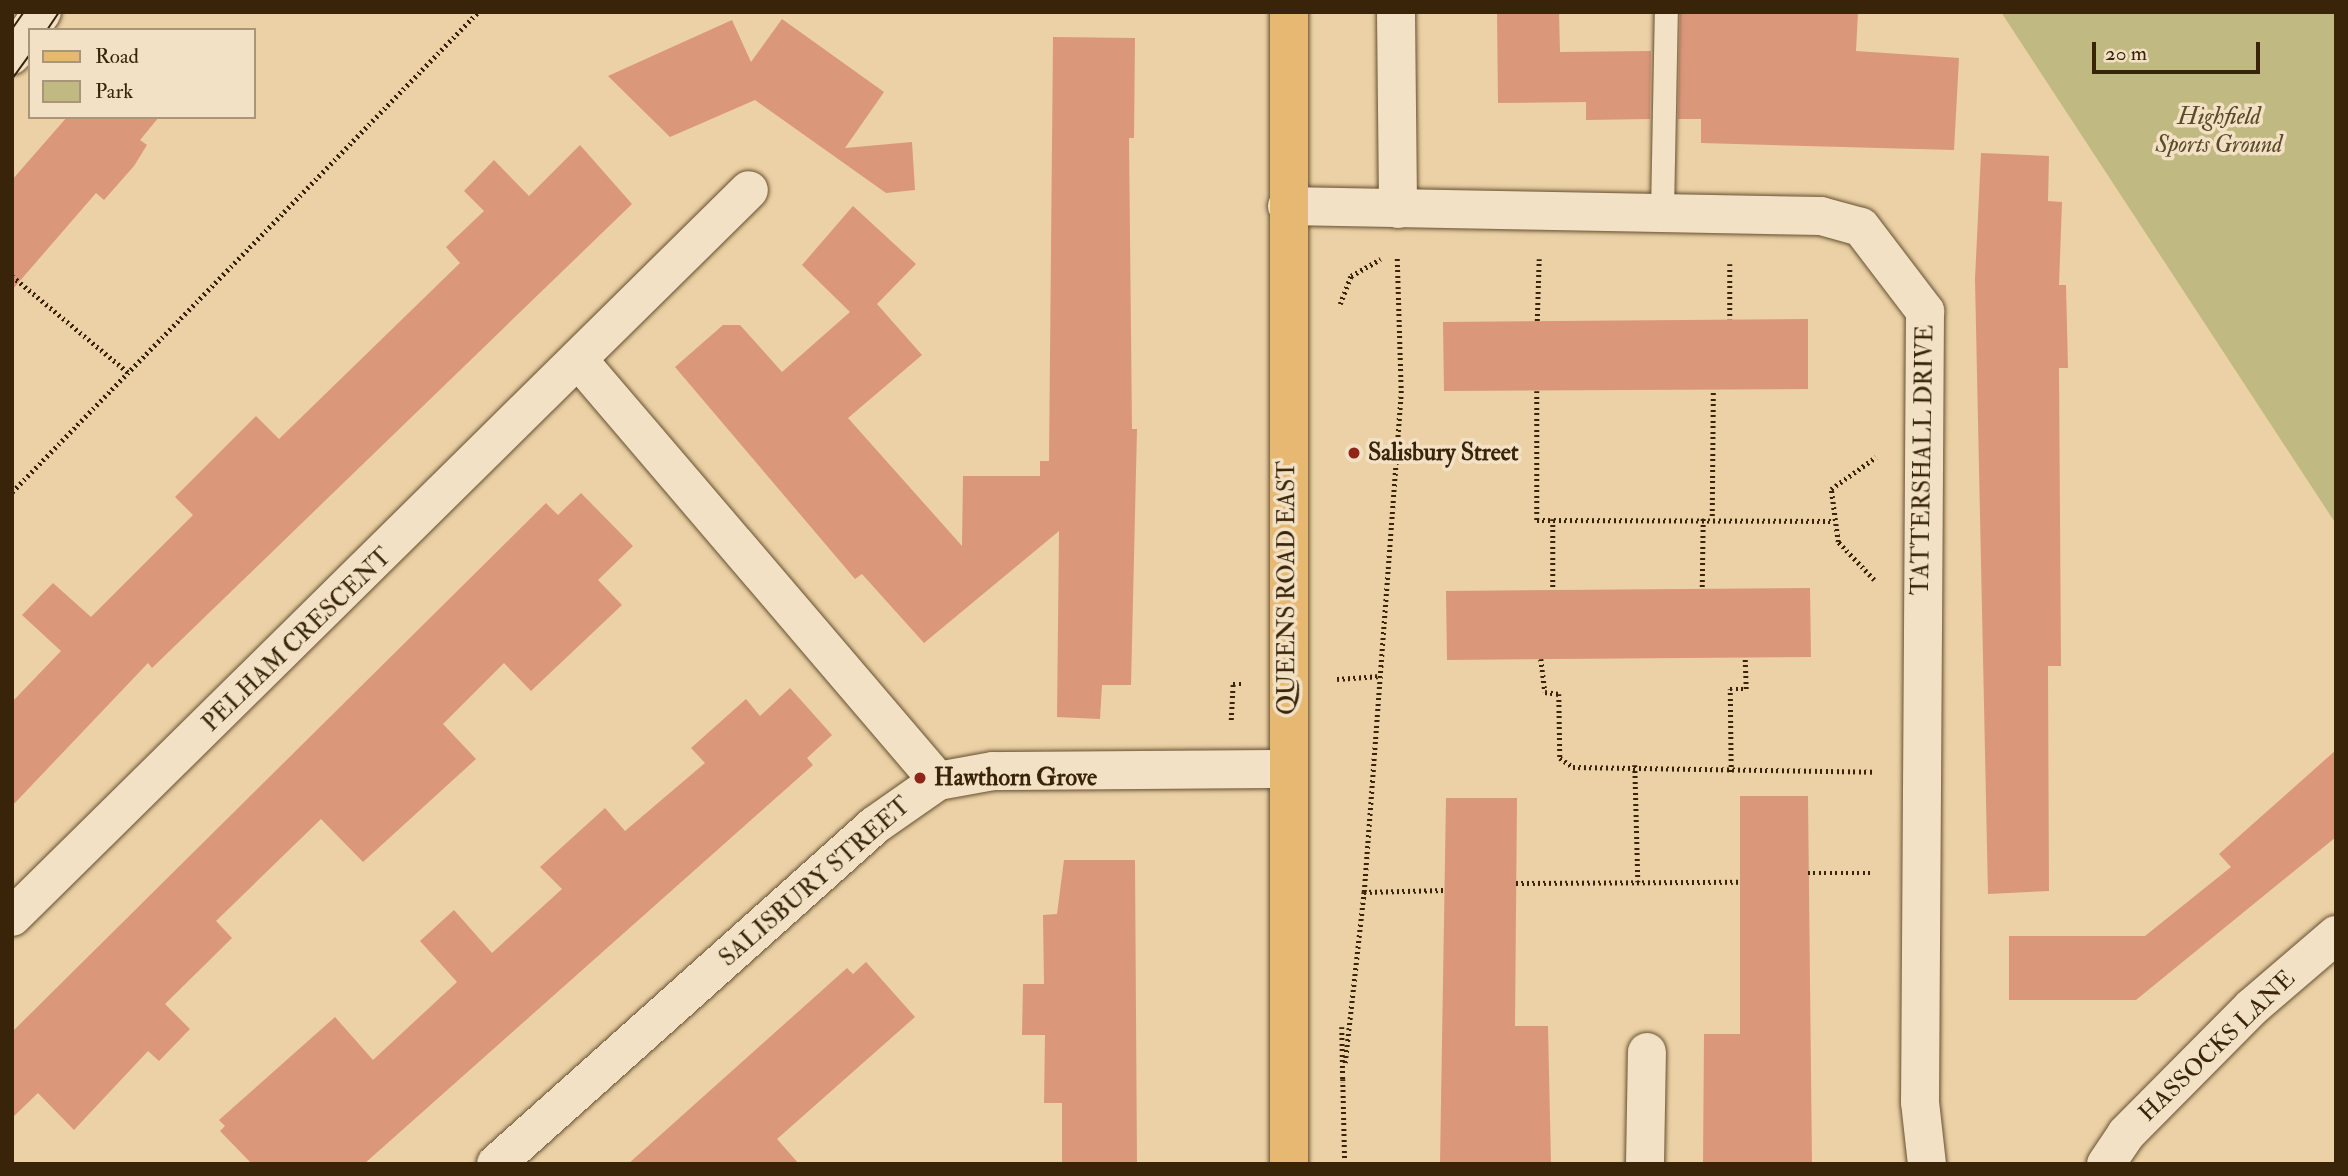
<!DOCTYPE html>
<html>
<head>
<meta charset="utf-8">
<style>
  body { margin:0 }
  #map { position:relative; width:2348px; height:1176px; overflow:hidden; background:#ebd1a5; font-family:"IM FELL Double Pica",serif }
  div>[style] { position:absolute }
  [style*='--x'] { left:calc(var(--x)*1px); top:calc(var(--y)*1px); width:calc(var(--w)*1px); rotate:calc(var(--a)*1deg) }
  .green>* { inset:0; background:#c0b981 }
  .building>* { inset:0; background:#db977a }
  .path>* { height:4.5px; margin-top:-2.25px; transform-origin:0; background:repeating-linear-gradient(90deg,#39240a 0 2px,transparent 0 5.5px) }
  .roads { filter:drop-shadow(0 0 2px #664f31) drop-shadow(0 0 2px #664f31) }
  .service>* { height:23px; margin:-11.5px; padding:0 11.5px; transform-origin:11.5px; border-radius:11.5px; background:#f2e1c4 }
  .minor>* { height:38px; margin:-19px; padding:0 19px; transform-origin:19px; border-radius:19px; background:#f2e1c4 }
  .primary>* { height:38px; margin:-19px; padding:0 19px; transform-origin:19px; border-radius:19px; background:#e6b872 }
  .tram>* { height:2px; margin:-1px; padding:0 1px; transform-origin:1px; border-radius:1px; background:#39240a }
  .dots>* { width:19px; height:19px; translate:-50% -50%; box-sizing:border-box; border:4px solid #f2e1c4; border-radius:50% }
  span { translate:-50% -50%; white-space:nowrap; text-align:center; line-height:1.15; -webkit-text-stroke:7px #f2e1c4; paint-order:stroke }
  .park-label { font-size:24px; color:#5b4928; font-style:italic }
  .poi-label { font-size:24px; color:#39240a; font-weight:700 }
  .left { translate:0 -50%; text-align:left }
  .street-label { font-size:24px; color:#39240a }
  .frame { position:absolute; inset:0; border:14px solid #39240a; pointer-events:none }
  .legend { position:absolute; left:28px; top:28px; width:228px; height:91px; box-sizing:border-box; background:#f2e1c4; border:2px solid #a8957a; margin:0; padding:9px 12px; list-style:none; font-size:21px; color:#39240a }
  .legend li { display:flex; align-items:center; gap:14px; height:35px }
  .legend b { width:35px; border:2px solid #a8957a }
  .scale { position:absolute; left:2092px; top:42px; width:168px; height:32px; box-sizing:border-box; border:4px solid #39240a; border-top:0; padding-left:9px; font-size:21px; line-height:24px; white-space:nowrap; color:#39240a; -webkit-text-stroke:5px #f2e1c4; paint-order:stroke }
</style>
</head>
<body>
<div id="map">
  <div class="green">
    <i style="clip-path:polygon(2001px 12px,2336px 12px,2336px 524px)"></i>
  </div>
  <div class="building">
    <i style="clip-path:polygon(1497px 12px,1559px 12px,1560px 52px,1651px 51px,1650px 119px,1586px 120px,1586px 102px,1498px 103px)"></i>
    <i style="clip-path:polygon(1680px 12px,1858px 12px,1856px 51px,1959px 58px,1954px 150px,1701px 143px,1701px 119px,1678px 119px)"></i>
    <i style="clip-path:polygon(782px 19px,884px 92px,845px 148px,912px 142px,915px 190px,886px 193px,755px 100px,670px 137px,608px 76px,732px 20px,751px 62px)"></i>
    <i style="clip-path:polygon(1053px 37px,1135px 38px,1134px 138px,1129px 138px,1132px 429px,1137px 429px,1131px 685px,1102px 685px,1100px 719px,1057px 717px,1059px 531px,924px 643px,862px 574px,855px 579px,675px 367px,723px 325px,740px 325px,782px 372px,850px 312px,802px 265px,853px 206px,916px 264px,877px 304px,922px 355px,848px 418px,962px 546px,963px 476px,1040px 476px,1040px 461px,1049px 461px)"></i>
    <i style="clip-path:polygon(67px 117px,159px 117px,140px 140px,147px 145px,134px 166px,104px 200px,96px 193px,12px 290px,12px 180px)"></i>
    <i style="clip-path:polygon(580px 145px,632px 204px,152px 668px,148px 663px,12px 806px,12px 702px,61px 651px,22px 615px,53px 583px,91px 617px,193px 515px,175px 497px,256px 416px,279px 439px,460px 263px,446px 247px,484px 211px,464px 191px,494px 160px,529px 196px)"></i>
    <i style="clip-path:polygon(1981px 153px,2049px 156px,2048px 201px,2062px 202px,2059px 285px,2066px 285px,2068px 368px,2059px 368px,2061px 666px,2048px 666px,2049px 891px,1988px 894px,1975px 279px)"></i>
    <i style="clip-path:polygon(1808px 319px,1808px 389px,1444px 391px,1443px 322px)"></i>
    <i style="clip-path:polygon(581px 493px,633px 546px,598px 580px,622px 605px,531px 691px,504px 663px,443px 724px,476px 759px,363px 862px,321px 819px,216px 921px,232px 938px,165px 1004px,190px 1029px,159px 1061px,148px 1051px,74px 1130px,38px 1093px,12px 1118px,12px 1032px,546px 503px,558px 515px)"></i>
    <i style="clip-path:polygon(1810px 588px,1811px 657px,1447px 660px,1446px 591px)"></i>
    <i style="clip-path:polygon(790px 688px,832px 735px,807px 758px,813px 765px,364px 1164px,252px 1164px,220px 1131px,225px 1126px,219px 1120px,335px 1017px,373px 1060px,457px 982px,420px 941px,454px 910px,492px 953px,562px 889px,540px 867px,605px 808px,625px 831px,705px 763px,691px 748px,746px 699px,760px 716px)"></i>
    <i style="clip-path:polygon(2336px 750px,2336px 837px,2136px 1000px,2009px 1000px,2009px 936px,2145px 936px,2231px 867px,2219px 854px)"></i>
    <i style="clip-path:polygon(1740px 796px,1808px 796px,1812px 1164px,1703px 1164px,1704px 1034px,1740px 1034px)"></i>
    <i style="clip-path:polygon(1446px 798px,1517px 798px,1515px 1026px,1548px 1026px,1551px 1164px,1440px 1164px)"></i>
    <i style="clip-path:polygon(1064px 860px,1135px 860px,1137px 1164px,1062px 1164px,1062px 1103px,1044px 1103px,1045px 1035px,1022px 1035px,1023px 984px,1044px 984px,1043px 915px,1057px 914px)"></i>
    <i style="clip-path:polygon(866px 962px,915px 1017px,777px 1139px,799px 1164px,628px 1164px,847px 968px,853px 974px)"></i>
  </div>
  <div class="path">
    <i style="--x:1730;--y:264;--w:55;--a:90"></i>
    <i style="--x:12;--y:276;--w:153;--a:39.7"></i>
    <i style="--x:1340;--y:304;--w:30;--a:-69"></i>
    <i style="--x:1351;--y:276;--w:34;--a:-30"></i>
    <i style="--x:1537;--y:321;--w:62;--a:-88.2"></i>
    <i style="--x:1537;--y:391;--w:129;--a:90"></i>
    <i style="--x:1537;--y:520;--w:295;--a:0.2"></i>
    <i style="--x:12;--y:492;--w:669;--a:-45.85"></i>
    <i style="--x:1712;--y:516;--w:126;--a:-89.5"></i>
    <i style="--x:1553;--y:519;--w:71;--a:90"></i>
    <i style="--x:1874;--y:580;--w:52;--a:-133.5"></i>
    <i style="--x:1838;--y:542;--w:53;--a:-97.5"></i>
    <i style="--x:1831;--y:489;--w:55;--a:-35.4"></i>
    <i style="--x:1702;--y:587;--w:70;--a:-89.2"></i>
    <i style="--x:1541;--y:659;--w:33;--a:83"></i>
    <i style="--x:1545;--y:692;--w:14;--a:8"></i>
    <i style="--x:1559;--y:694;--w:64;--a:89.1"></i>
    <i style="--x:1560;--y:758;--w:16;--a:35"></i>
    <i style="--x:1573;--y:767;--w:302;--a:0.9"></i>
    <i style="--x:1337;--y:679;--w:44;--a:-3.9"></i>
    <i style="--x:1231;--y:720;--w:36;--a:-87"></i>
    <i style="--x:1233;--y:684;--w:8;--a:0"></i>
    <i style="--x:1635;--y:765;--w:117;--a:88.5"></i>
    <i style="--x:1731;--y:772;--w:83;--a:-90.7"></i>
    <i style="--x:1730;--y:689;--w:16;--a:0"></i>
    <i style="--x:1746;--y:689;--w:32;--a:-92"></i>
    <i style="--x:1808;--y:873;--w:65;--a:0"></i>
    <i style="--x:1516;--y:883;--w:224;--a:-0.3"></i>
    <i style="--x:1364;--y:892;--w:81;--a:-1.4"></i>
    <i style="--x:1342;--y:1027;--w:55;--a:89"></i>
    <i style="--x:1345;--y:1063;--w:172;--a:-83.7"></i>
    <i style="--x:1364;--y:892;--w:500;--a:-85.76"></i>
    <i style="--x:1401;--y:393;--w:137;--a:-91.7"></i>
    <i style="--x:1343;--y:1079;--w:85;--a:88.7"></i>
  </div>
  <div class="roads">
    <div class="service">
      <i style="--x:1662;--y:212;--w:200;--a:-88.9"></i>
    </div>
    <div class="minor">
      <i style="--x:1396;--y:12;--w:197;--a:89.4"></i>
      <i style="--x:12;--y:55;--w:52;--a:-55.1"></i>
      <i style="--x:1287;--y:206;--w:534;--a:1.07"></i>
      <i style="--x:1821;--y:216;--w:41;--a:15.4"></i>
      <i style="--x:1861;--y:227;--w:106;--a:52.7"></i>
      <i style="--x:1925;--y:311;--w:791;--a:90.36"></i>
      <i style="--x:1920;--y:1102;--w:62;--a:83.6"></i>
      <i style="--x:581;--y:363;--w:550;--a:49.5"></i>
      <i style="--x:12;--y:917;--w:1035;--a:-44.61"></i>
      <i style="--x:496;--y:1164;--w:508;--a:-41.81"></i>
      <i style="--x:875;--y:825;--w:77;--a:-34.9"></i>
      <i style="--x:938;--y:781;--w:56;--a:-10.3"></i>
      <i style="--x:993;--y:771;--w:294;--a:-0.4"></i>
      <i style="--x:1645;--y:1164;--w:112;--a:-89"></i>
      <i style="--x:2106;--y:1164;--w:36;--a:-56"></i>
      <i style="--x:2126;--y:1134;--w:179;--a:-45.2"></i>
      <i style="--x:2252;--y:1007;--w:111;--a:-40.6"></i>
    </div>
    <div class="primary">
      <i style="--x:1289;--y:1164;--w:1152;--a:-90"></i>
    </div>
  </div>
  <div class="tram">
    <i style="--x:12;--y:29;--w:21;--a:-55"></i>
    <i style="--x:47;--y:30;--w:22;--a:-56"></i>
    <i style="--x:12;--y:79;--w:31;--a:-54"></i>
  </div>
  <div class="dots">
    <i style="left:1354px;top:453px;background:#8f2418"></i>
    <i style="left:920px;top:778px;background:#8f2418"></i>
  </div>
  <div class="park-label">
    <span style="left:2219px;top:131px">Highfield<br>Sports Ground</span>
  </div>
  <div class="poi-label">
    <span class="left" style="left:1368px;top:453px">Salisbury Street</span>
    <span class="left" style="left:934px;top:778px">Hawthorn Grove</span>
  </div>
  <div class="street-label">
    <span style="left:1923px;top:460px;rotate:-89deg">TATTERSHALL DRIVE</span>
    <span style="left:1287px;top:588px;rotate:-90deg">QUEENS ROAD EAST</span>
    <span style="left:297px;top:640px;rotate:-44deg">PELHAM CRESCENT</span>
    <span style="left:815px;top:882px;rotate:-41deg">SALISBURY STREET</span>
    <span style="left:2217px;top:1046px;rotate:-44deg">HASSOCKS LANE</span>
  </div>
  <div class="frame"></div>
  <ul class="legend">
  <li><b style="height:9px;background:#e6b872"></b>Road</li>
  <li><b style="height:19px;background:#c0b981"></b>Park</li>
  </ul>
  <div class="scale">20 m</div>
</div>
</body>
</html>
